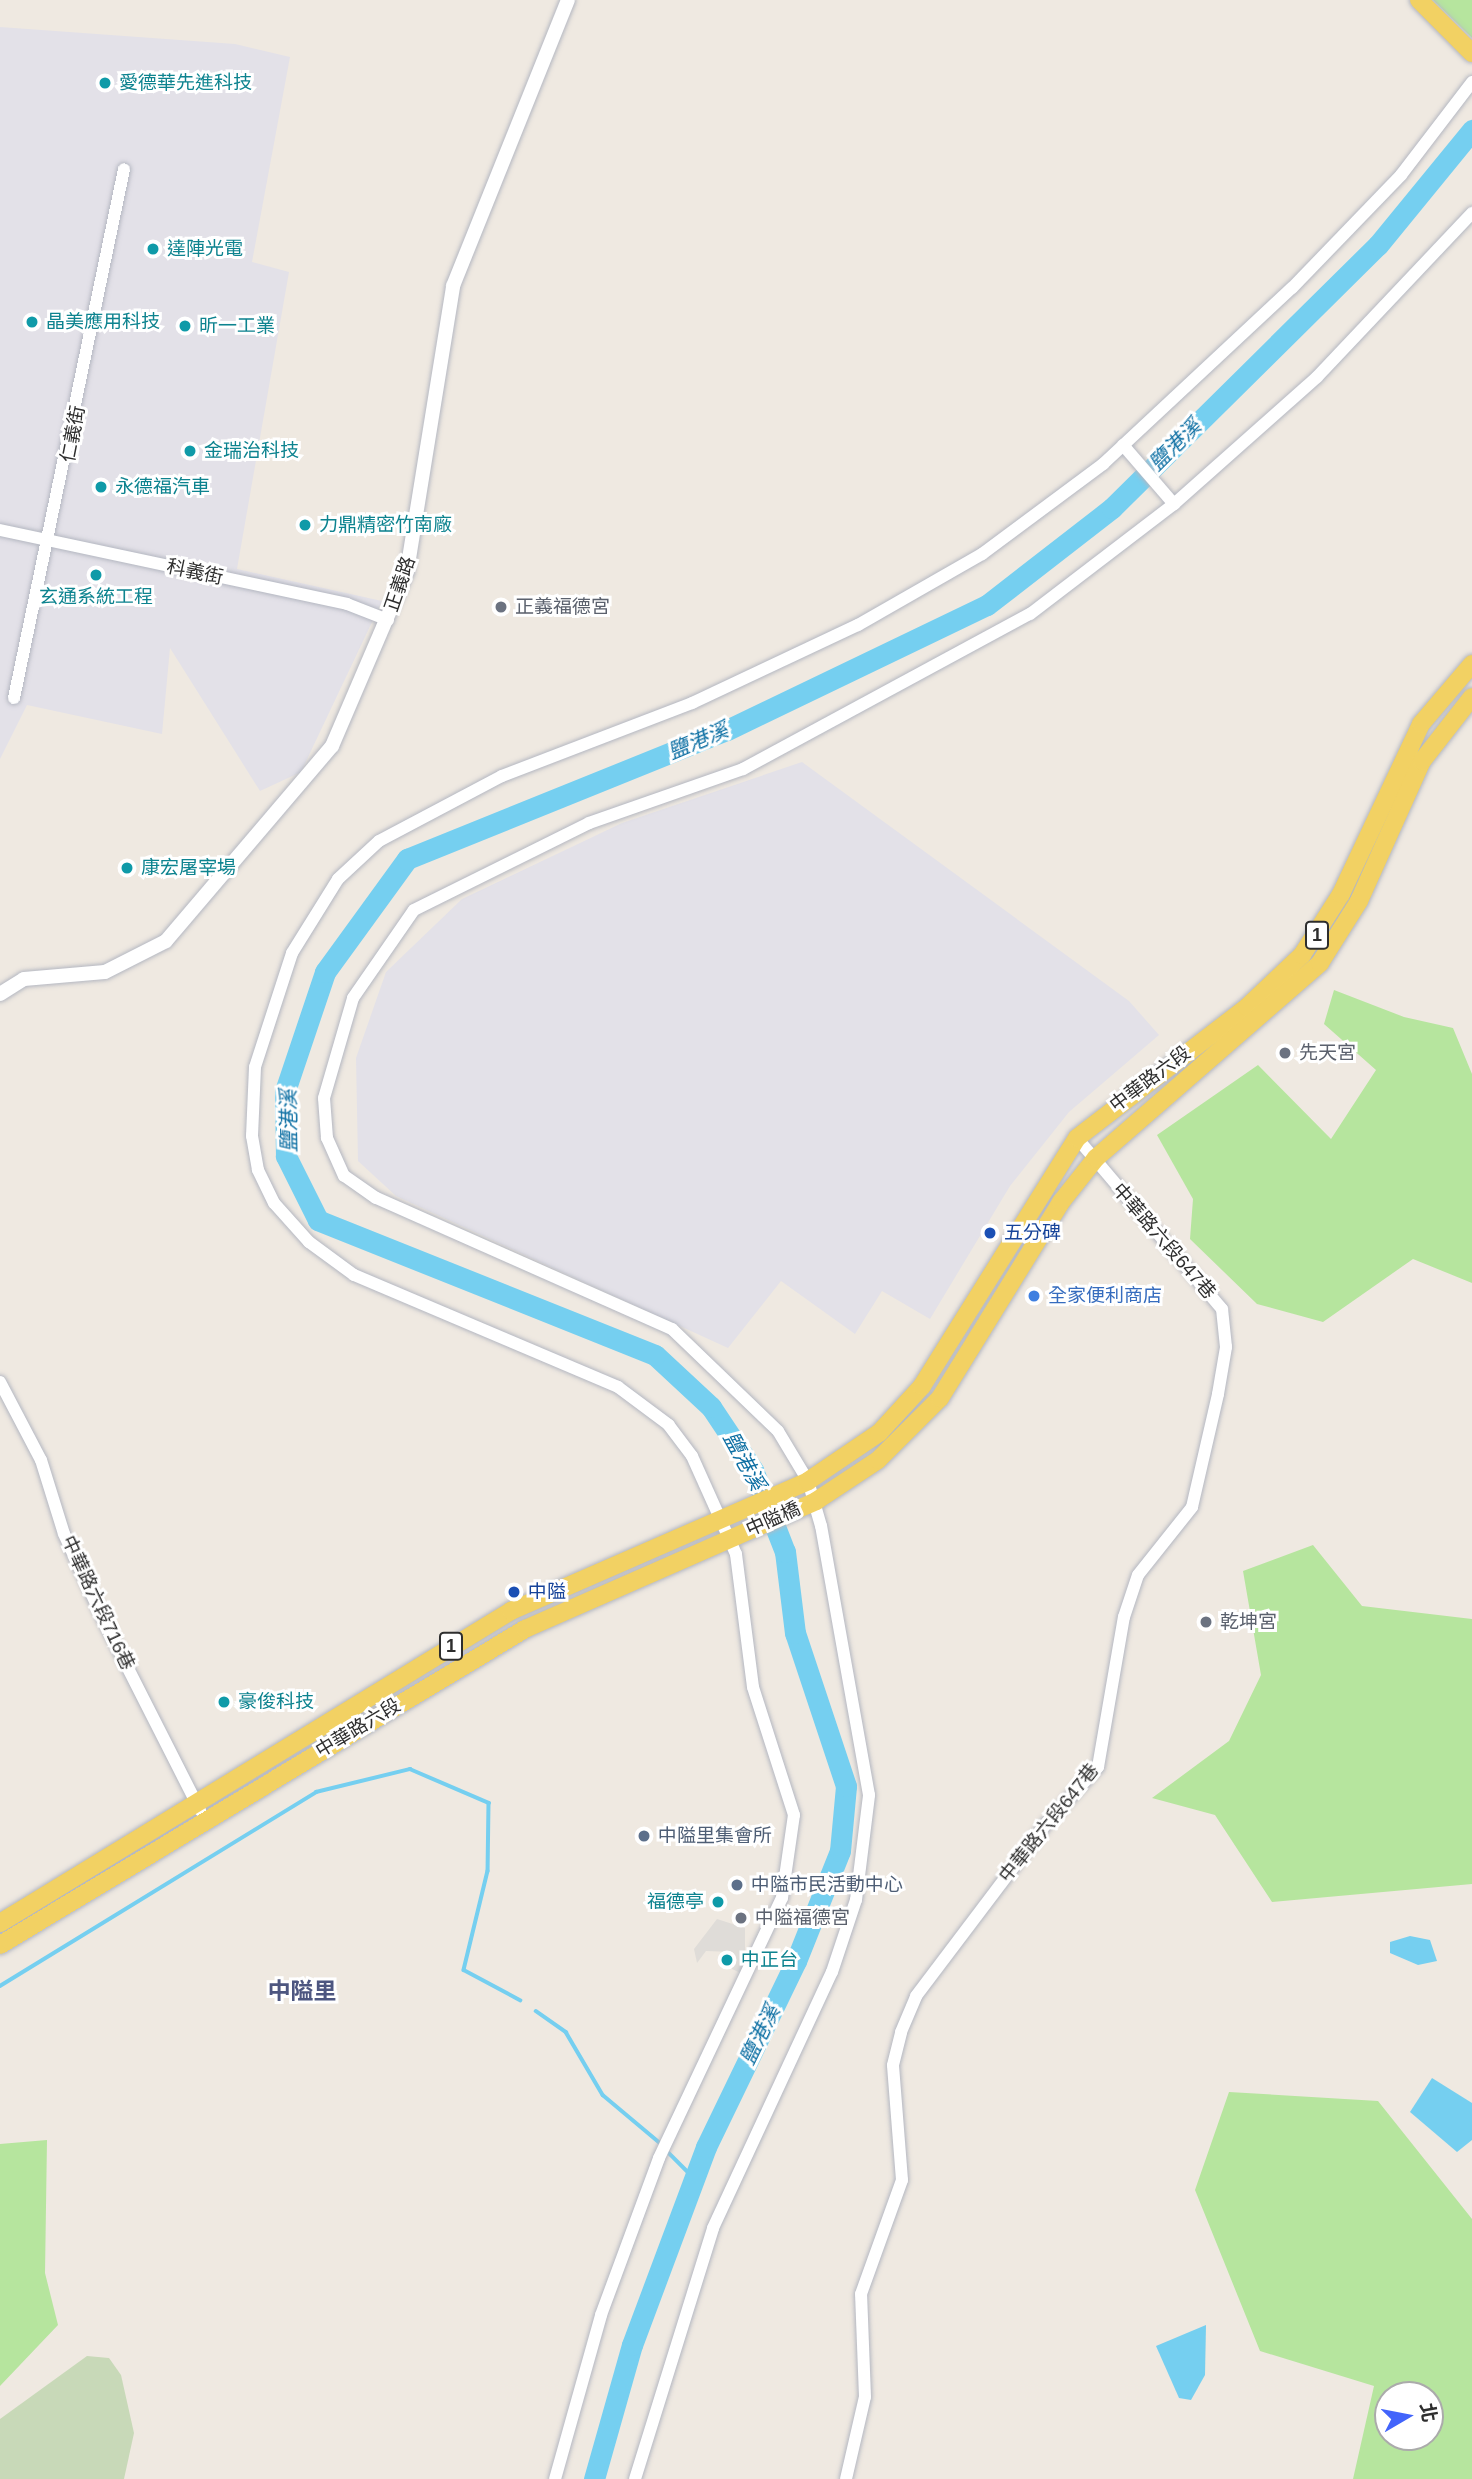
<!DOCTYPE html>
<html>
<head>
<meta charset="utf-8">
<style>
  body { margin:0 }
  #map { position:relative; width:1472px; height:2479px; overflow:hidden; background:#efe9e1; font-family:Helvetica,"Noto Sans TC",sans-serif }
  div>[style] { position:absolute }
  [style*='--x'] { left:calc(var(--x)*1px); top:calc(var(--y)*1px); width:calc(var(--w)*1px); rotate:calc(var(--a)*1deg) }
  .industrial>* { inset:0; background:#e3e1e8 }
  .green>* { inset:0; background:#b6e59e }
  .cemetery>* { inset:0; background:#c8d9b8 }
  .plaza>* { inset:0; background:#dfdcd8 }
  .water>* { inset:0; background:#75cff0 }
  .stream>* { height:3.5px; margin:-1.75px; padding:0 1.75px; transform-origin:1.75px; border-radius:1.75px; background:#75cff0 }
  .river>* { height:21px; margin:-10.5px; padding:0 10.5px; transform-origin:10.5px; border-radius:10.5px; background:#75cff0 }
  .roads { filter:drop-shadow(0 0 2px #b4b7c1) drop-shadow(0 0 2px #b4b7c1) }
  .minor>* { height:12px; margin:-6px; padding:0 6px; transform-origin:6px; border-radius:6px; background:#fff }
  .tertiary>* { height:14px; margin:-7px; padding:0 7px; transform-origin:7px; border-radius:7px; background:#fff }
  .primary>* { height:18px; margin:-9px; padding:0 9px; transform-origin:9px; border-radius:9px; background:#f2d163 }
  .dots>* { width:19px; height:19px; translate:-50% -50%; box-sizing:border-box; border:4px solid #fff; border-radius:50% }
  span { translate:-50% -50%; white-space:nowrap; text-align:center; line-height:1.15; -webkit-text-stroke:6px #fff; paint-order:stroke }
  .shield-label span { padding:2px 5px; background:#fff; border:2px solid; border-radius:5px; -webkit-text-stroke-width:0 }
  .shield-label { font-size:18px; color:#2e2e2e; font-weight:700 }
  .culture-label { font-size:19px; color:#0d838f }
  .left { translate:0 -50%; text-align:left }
  .right { translate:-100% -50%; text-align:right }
  .street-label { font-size:19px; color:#2e2e2e }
  .worship-label { font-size:19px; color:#5b616d }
  .transit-label { font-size:19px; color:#164399 }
  .shop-label { font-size:19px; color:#366cbe }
  .service-label { font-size:19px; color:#4e5e75 }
  .water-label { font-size:21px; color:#0d6fa3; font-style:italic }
  .quarter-label { font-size:23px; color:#4d5680; font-weight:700 }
  .north { position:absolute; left:1374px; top:2381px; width:70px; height:70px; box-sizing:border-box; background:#fff; border:2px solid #ababab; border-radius:50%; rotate:80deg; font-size:19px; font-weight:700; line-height:28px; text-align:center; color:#2e2e2e }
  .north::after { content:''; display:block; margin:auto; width:24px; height:32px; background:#4264fb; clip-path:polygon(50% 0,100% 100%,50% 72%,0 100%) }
</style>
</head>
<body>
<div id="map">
  <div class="industrial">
    <i style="clip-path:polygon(0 27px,235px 44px,290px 57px,252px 262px,289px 272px,237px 569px,382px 601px,301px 772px,260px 791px,170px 648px,162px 734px,27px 705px,0 759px)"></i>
    <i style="clip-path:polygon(802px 762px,1129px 1001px,1159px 1035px,1069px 1112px,1010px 1186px,930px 1319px,882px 1291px,855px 1334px,781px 1281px,728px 1348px,396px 1196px,358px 1161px,356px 1058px,386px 972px,462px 899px,622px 823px)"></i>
  </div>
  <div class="green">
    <i style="clip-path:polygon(1433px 0,1472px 0,1472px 38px,1435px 2px)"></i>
    <i style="clip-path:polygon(1334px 990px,1404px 1017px,1453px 1028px,1472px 1074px,1472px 1283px,1413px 1259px,1323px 1322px,1257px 1304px,1190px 1239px,1193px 1199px,1157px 1135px,1258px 1065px,1331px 1139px,1376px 1070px,1324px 1024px)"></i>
    <i style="clip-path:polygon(1313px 1545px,1362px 1606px,1472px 1619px,1472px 1884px,1272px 1902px,1215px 1815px,1152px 1798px,1229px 1741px,1261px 1675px,1243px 1571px)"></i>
    <i style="clip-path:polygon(evenodd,1229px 2092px,1378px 2101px,1472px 2219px,1472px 2479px,1353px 2479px,1374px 2386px,1260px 2351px,1195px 2190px,1229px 2092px,1388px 2395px,1430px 2395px,1430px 2437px,1388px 2437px,1388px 2395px)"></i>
    <i style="clip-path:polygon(47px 2140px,45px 2273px,58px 2325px,0 2386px,0 2144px)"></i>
  </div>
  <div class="cemetery">
    <i style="clip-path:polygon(87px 2356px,109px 2358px,121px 2375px,134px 2433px,124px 2479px,0 2479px,0 2419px)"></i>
  </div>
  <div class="plaza">
    <i style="clip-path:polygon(717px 1919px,745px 1928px,745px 1959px,751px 1962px,745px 1975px,732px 1969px,733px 1952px,706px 1951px,697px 1963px,694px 1949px)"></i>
  </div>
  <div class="water">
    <i style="clip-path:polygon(1410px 1936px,1430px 1940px,1437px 1961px,1418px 1965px,1390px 1953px,1390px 1942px)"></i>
    <i style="clip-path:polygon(1432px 2078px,1472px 2103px,1472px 2140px,1457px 2152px,1410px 2112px)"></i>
    <i style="clip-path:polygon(1206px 2325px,1205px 2375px,1191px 2400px,1179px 2398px,1156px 2346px)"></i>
  </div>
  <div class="stream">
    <i style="--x:0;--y:1986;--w:371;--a:-31.5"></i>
    <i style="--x:316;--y:1792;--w:97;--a:-13.7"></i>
    <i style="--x:410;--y:1769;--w:86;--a:23.3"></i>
    <i style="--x:489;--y:1803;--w:68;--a:90.8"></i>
    <i style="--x:488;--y:1871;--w:102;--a:103.6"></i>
    <i style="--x:464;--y:1970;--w:64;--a:28.2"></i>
    <i style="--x:536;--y:2011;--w:37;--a:35"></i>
    <i style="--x:566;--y:2032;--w:73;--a:59.6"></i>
    <i style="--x:603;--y:2095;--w:73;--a:40"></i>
    <i style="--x:669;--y:2153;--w:35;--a:45"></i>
  </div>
  <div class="river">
    <i style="--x:594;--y:2479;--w:139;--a:-74.2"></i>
    <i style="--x:632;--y:2345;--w:211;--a:-69.5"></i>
    <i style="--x:706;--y:2147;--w:207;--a:-64.2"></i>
    <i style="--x:796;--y:1961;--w:118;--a:-68.2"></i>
    <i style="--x:840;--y:1851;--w:65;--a:-84.7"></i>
    <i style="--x:846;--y:1786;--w:161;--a:-108.4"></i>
    <i style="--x:795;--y:1633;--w:82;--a:-97"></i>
    <i style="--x:785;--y:1552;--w:88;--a:-111.3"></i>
    <i style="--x:753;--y:1470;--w:76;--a:-123.7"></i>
    <i style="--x:711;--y:1407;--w:76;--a:-137.1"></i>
    <i style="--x:655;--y:1355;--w:363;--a:-158.2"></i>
    <i style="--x:318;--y:1220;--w:72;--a:-116.6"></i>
    <i style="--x:286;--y:1156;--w:65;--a:-90.9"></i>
    <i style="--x:285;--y:1091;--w:126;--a:-71.4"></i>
    <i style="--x:325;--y:972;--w:140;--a:-54"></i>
    <i style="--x:407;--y:859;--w:345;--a:-22"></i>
    <i style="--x:727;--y:730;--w:288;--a:-25.7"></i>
    <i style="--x:987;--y:605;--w:158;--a:-37.8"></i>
    <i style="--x:1112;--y:508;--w:374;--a:-44.7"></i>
    <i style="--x:1378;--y:245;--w:149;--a:-50.7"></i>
  </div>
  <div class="roads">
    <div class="minor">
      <i style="--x:1123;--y:445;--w:78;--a:49.2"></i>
      <i style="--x:0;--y:530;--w:355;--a:12"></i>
      <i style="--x:347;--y:604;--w:44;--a:21.3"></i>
      <i style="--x:14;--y:698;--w:540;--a:-78.25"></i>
      <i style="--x:0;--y:1382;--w:88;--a:62.3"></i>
      <i style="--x:41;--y:1460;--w:77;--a:72.7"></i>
      <i style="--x:64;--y:1534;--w:98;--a:65.3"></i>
      <i style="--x:105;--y:1623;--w:210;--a:63.1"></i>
      <i style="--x:555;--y:2479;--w:170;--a:-74.3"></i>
      <i style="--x:601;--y:2315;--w:167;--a:-69.7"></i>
      <i style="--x:659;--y:2158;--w:288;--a:-64.7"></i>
      <i style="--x:782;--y:1898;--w:84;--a:-81.8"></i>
      <i style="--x:794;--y:1815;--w:134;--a:-107.8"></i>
      <i style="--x:753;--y:1687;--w:134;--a:-97.3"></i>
      <i style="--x:736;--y:1554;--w:107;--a:-114.2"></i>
      <i style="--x:692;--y:1456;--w:39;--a:-127"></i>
      <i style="--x:669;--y:1425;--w:64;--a:-143.3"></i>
      <i style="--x:618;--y:1387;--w:287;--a:-157"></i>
      <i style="--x:354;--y:1275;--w:56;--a:-143.7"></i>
      <i style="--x:309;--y:1242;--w:52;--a:-131.9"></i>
      <i style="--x:274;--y:1203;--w:37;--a:-116"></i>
      <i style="--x:258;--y:1170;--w:35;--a:-100"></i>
      <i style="--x:252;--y:1136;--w:69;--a:-87.5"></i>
      <i style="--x:255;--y:1067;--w:120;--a:-72"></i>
      <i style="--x:292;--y:953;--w:87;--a:-58.1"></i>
      <i style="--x:338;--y:879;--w:56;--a:-42.8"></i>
      <i style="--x:379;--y:841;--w:139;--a:-27.9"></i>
      <i style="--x:502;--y:776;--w:204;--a:-21"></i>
      <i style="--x:692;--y:703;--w:183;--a:-25.2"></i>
      <i style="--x:858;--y:625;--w:143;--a:-29.8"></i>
      <i style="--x:982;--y:554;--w:151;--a:-36.6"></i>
      <i style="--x:1103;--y:464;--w:258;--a:-43"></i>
      <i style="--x:1292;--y:288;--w:157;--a:-46"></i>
      <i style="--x:1401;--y:175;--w:117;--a:-52.6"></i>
      <i style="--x:635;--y:2479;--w:263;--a:-72.7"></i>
      <i style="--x:713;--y:2228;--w:282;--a:-65.1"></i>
      <i style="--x:832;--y:1972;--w:76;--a:-71.6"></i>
      <i style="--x:856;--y:1900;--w:106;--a:-82.9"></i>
      <i style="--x:869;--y:1795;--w:273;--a:-100.1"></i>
      <i style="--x:821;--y:1526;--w:47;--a:-106.1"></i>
      <i style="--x:808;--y:1481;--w:58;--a:-121"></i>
      <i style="--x:778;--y:1431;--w:147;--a:-136.1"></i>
      <i style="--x:672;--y:1329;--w:324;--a:-156.1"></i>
      <i style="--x:376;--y:1198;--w:39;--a:-145"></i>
      <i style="--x:344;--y:1176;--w:42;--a:-114.1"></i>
      <i style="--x:327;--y:1138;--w:40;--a:-94.3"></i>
      <i style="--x:324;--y:1098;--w:104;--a:-73.8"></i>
      <i style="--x:353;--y:998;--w:107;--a:-55.3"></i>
      <i style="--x:414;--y:910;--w:195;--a:-26.4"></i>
      <i style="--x:589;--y:823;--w:163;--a:-19.3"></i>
      <i style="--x:743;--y:769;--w:326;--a:-28.4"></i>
      <i style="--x:1030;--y:614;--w:181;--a:-37.4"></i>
      <i style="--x:1174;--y:504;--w:191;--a:-41.6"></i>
      <i style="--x:1317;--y:377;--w:226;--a:-46.6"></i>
      <i style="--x:846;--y:2479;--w:84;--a:-77"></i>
      <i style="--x:865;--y:2397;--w:103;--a:-92.2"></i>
      <i style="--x:861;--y:2294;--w:121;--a:-70.2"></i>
      <i style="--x:902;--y:2180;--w:115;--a:-94.5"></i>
      <i style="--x:893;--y:2065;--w:34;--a:-76"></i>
      <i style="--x:901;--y:2032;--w:39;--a:-67"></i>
      <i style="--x:916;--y:1996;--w:217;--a:-52.9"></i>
      <i style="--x:1047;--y:1823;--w:76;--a:-47.7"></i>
      <i style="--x:1098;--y:1767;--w:152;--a:-80.2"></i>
      <i style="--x:1124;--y:1617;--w:44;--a:-71.6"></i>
      <i style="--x:1138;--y:1575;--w:87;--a:-51.5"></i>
      <i style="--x:1192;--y:1507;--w:116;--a:-77"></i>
      <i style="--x:1218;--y:1394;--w:48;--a:-80.3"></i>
      <i style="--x:1226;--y:1347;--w:38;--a:-96"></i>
      <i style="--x:1222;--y:1309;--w:224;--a:-130.3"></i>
    </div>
    <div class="tertiary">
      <i style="--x:0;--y:994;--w:28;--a:-32"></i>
      <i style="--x:24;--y:979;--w:81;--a:-4.9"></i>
      <i style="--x:105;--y:972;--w:68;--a:-26.9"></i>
      <i style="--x:166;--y:941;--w:256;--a:-49.6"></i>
      <i style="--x:332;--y:746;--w:190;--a:-66.8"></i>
      <i style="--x:407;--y:571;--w:289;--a:-80.8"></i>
      <i style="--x:453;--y:286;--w:308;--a:-68.1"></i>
    </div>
    <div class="primary">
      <i style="--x:1419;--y:0;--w:75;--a:45"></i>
      <i style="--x:0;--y:1923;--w:599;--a:-31.41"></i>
      <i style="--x:511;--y:1611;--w:324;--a:-23.6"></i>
      <i style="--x:808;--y:1481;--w:86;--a:-34.1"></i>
      <i style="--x:879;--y:1433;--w:64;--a:-47.5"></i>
      <i style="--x:922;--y:1386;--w:292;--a:-58"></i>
      <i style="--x:1077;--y:1138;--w:215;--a:-37.6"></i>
      <i style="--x:1247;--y:1007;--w:76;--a:-43.4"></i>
      <i style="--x:1302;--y:955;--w:72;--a:-57.4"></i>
      <i style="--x:1341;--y:894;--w:188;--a:-64.8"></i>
      <i style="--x:1421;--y:724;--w:79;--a:-49.6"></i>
      <i style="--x:0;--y:1945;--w:613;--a:-31.04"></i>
      <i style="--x:525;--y:1629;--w:318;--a:-23.7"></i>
      <i style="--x:816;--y:1501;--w:74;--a:-33.5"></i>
      <i style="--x:878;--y:1460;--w:88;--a:-45"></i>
      <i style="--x:940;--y:1398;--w:230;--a:-58.3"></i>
      <i style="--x:1061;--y:1202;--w:56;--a:-51.5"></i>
      <i style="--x:1096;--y:1158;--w:297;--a:-41"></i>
      <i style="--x:1320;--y:963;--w:73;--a:-57.8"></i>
      <i style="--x:1359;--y:901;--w:154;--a:-65.8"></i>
      <i style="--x:1422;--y:761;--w:81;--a:-52"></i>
    </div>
  </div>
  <div class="dots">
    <i style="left:105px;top:83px;background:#0f9aa8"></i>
    <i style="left:153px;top:249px;background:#0f9aa8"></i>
    <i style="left:32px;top:322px;background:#0f9aa8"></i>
    <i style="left:185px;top:326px;background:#0f9aa8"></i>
    <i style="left:190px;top:451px;background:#0f9aa8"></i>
    <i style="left:101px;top:487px;background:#0f9aa8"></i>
    <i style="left:305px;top:525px;background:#0f9aa8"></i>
    <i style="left:96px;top:575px;background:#0f9aa8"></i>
    <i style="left:501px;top:607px;background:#6b7280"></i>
    <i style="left:127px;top:868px;background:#0f9aa8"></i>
    <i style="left:1285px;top:1053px;background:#6b7280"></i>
    <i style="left:990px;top:1233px;background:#1a4fb4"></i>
    <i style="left:1034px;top:1296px;background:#3f7fe0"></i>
    <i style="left:514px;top:1592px;background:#1a4fb4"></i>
    <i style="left:1206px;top:1622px;background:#6b7280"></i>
    <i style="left:224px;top:1702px;background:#0f9aa8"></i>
    <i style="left:644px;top:1836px;background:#5c6f8a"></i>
    <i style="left:737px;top:1885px;background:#5c6f8a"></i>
    <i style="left:718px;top:1902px;background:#0f9aa8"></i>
    <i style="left:741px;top:1918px;background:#6b7280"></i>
    <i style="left:727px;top:1960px;background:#0f9aa8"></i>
  </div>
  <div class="shield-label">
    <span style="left:1317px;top:935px">1</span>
    <span style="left:451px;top:1646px">1</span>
  </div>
  <div class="culture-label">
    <span class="left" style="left:119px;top:83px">愛德華先進科技</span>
    <span class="left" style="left:167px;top:249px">達陣光電</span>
    <span class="left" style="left:46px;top:322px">晶美應用科技</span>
    <span class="left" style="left:199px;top:326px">昕一工業</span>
    <span class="left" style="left:204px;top:451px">金瑞治科技</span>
    <span class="left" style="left:115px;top:487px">永德福汽車</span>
    <span class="left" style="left:319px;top:525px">力鼎精密竹南廠</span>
    <span style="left:96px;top:597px">玄通系統工程</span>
    <span class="left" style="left:141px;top:868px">康宏屠宰場</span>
    <span class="left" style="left:238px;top:1702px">豪俊科技</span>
    <span class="right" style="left:704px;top:1902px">福德亭</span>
    <span class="left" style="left:741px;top:1960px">中正台</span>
  </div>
  <div class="street-label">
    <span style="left:73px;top:434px;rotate:-79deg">仁義街</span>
    <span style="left:195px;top:572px;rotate:12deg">科義街</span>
    <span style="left:400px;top:584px;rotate:-71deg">正義路</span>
    <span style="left:1150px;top:1079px;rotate:-37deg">中華路六段</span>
    <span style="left:1164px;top:1241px;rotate:49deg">中華路六段647巷</span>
    <span style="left:773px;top:1519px;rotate:-24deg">中隘橋</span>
    <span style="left:98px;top:1603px;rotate:65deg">中華路六段716巷</span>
    <span style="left:358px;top:1728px;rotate:-31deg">中華路六段</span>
    <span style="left:1049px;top:1823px;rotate:-51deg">中華路六段647巷</span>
  </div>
  <div class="worship-label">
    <span class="left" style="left:515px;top:607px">正義福德宮</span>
    <span class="left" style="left:1299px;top:1053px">先天宮</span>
    <span class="left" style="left:1220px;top:1622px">乾坤宮</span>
    <span class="left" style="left:755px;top:1918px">中隘福德宮</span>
  </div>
  <div class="transit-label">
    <span class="left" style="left:1004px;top:1233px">五分碑</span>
    <span class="left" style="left:528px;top:1592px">中隘</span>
  </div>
  <div class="shop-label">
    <span class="left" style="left:1048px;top:1296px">全家便利商店</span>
  </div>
  <div class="service-label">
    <span class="left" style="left:658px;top:1836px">中隘里集會所</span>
    <span class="left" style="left:751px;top:1885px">中隘市民活動中心</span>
  </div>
  <div class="water-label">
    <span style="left:1175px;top:445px;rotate:-45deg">鹽港溪</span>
    <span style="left:698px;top:741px;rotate:-23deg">鹽港溪</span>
    <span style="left:289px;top:1121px;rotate:-91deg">鹽港溪</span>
    <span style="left:744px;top:1461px;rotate:61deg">鹽港溪</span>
    <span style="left:760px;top:2035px;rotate:-64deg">鹽港溪</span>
  </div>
  <div class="quarter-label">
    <span style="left:302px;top:1991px">中隘里</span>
  </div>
  <div class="north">北</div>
</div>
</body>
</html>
